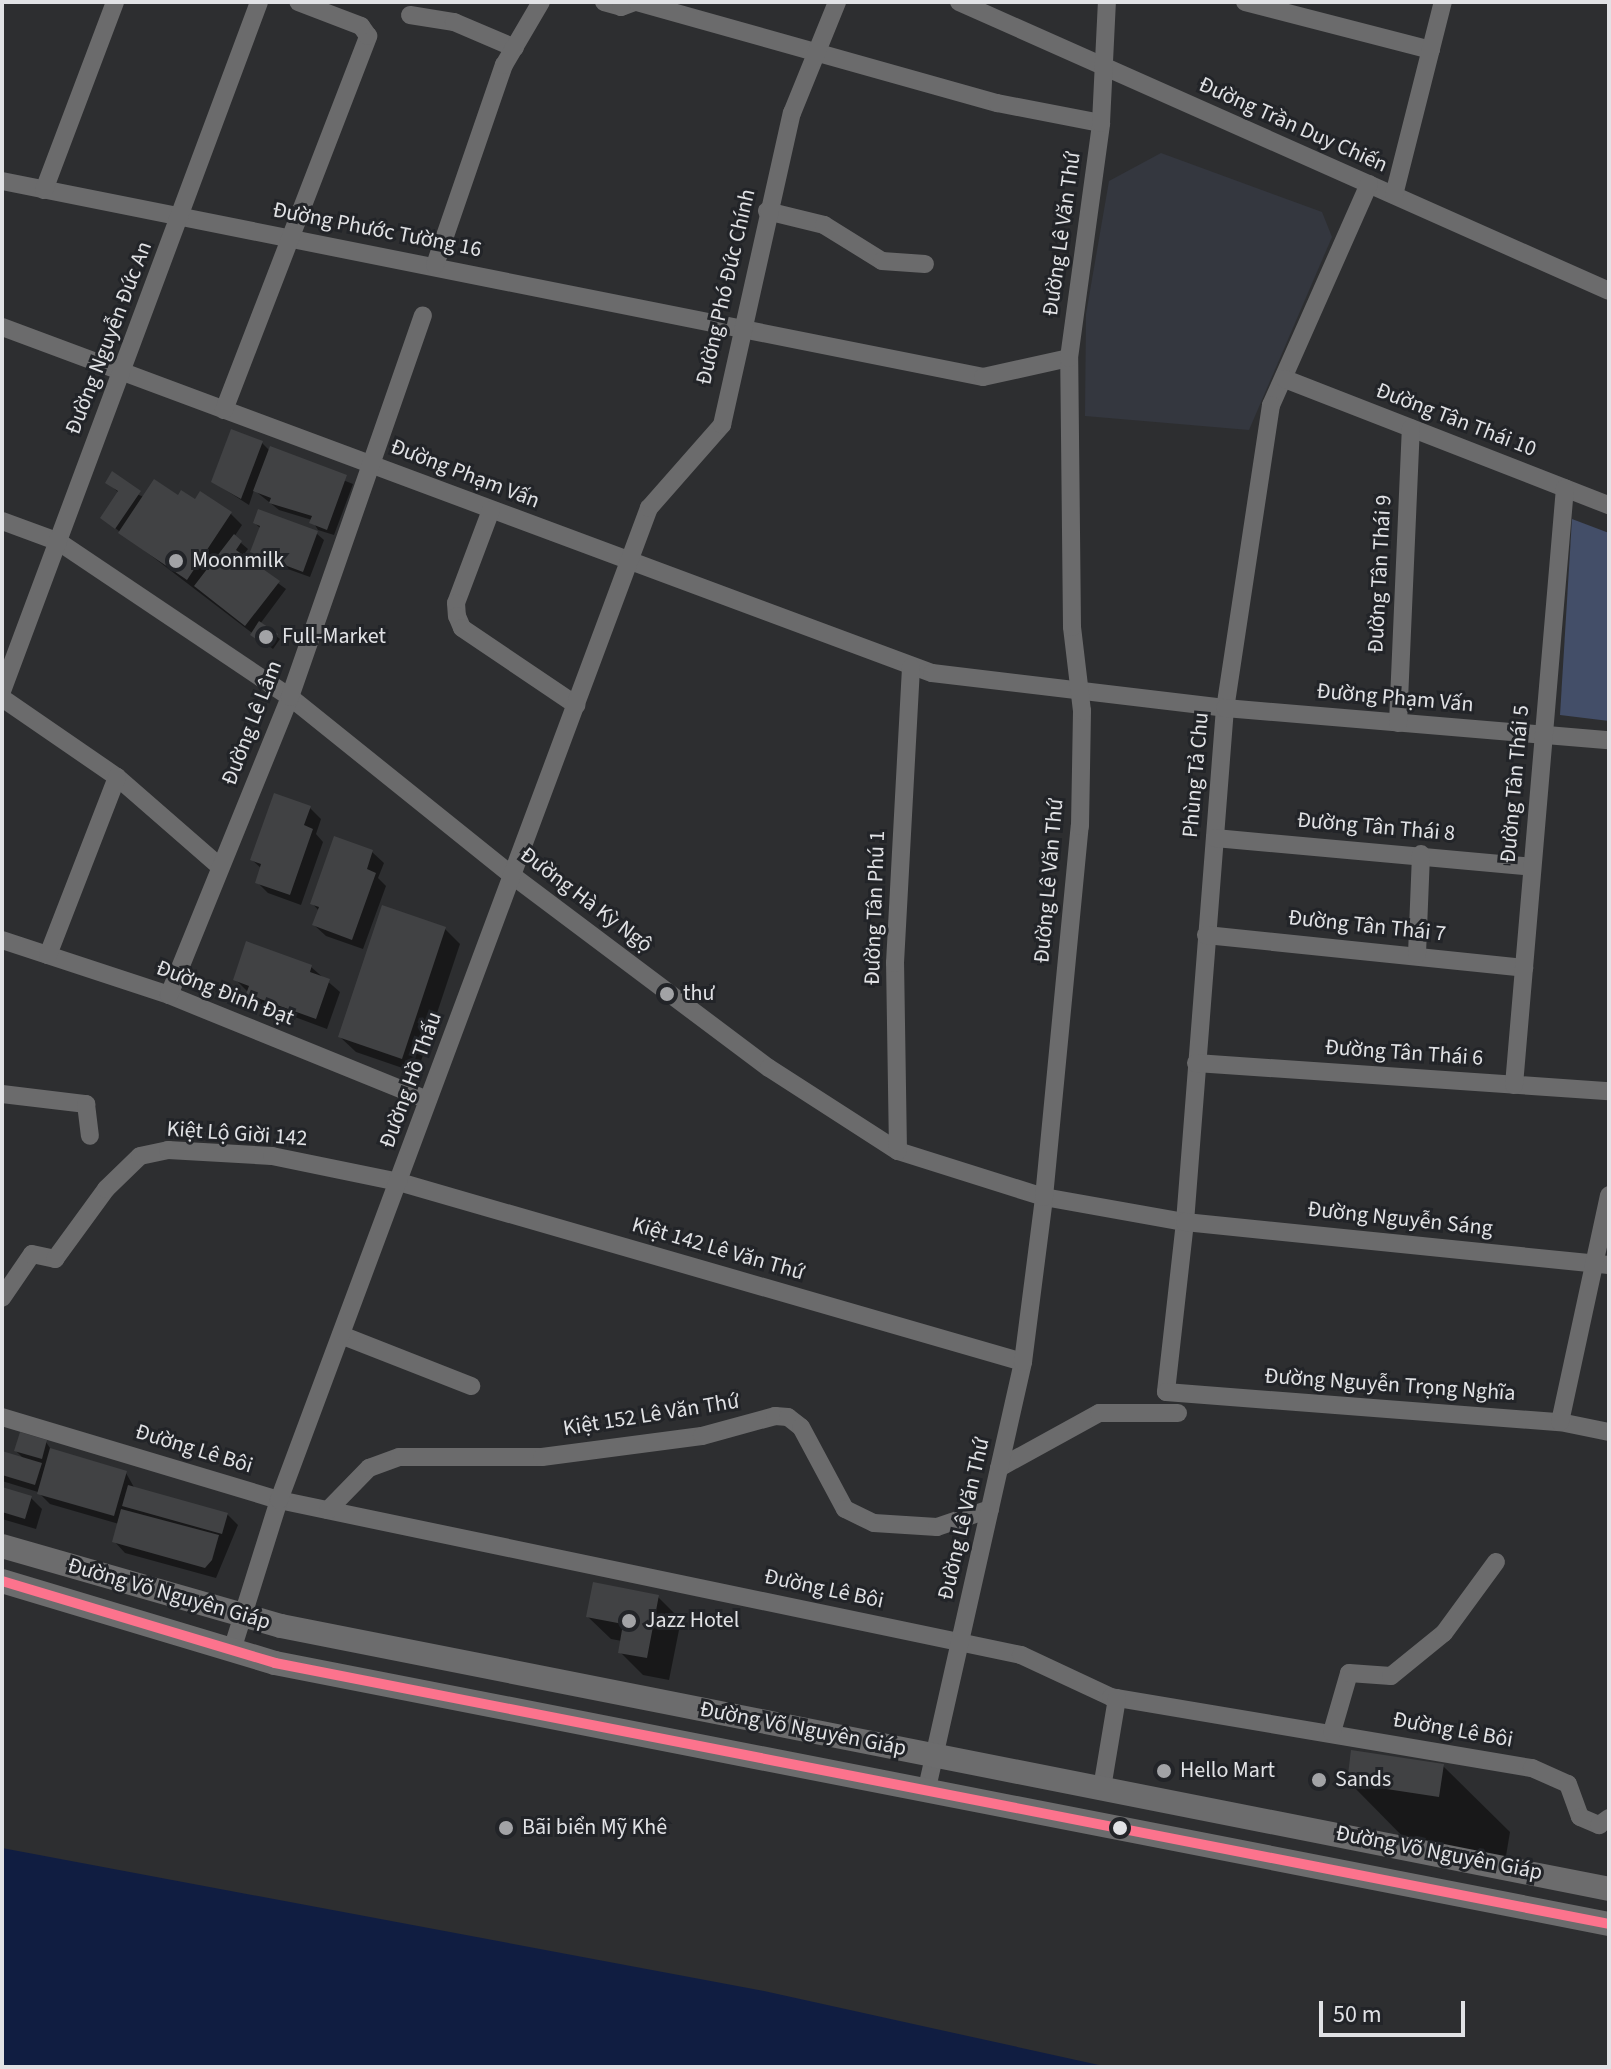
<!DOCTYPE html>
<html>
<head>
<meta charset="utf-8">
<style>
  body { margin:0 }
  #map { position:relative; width:1611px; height:2069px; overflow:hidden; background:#2d2e30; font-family:"Source Sans 3",sans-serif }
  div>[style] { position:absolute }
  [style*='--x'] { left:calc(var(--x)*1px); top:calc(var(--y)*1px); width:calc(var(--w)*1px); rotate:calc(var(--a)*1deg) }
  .built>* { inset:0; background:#34373f }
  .green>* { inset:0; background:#434e68 }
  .water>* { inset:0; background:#101d41 }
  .shadow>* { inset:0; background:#0007 }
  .building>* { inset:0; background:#414244 }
  .minor>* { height:18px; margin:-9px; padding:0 9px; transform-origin:9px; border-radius:9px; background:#6b6b6c }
  .major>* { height:24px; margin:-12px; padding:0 12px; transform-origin:12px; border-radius:12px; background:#6c6c6d }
  .bus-1>* { height:10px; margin:-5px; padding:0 5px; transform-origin:5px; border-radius:5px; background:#fc738d }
  .dots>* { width:22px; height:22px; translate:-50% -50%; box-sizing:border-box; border:4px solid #222428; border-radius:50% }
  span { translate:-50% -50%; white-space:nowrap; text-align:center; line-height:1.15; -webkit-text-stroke:6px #222428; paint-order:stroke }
  .street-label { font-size:22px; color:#e1e2e5 }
  .poi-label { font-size:22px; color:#e1e2e5 }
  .left { translate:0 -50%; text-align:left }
  .frame { position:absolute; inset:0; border:4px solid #e1e2e5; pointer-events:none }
  .scale { position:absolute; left:1319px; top:2001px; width:146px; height:36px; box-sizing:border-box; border:4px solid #e1e2e5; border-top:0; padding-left:10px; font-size:24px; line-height:28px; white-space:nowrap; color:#e1e2e5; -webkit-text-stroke:6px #222428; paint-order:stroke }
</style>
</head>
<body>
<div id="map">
  <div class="built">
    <i style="clip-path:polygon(1161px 153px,1322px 212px,1332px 237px,1249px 430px,1085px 416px,1086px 314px,1109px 181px)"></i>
  </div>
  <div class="green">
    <i style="clip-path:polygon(1572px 519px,1609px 533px,1609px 721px,1560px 715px)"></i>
  </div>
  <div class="water">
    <i style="clip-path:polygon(2px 1848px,764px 1991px,1108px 2067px,2px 2067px)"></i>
  </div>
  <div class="shadow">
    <i style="clip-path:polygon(262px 443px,270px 451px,353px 484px,334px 535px,318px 530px,312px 520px,279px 510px,254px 490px,249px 505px,213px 482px)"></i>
    <i style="clip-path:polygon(107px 482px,144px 497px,195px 502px,231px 514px,242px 525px,234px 537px,248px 549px,242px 557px,286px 589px,260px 624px,280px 639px,273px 649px,102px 518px,119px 493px)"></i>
    <i style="clip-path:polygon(255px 523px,316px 533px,324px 540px,310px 577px,260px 559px,253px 552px,261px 529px)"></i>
    <i style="clip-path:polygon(310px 808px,321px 819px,316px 834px,323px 842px,301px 905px,268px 893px,257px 882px,262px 869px,252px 860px)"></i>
    <i style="clip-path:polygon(335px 839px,372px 852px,384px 863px,378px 878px,386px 886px,363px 949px,326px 936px,314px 925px,319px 911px,312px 903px)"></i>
    <i style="clip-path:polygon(445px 929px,460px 944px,417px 1073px,356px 1052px,340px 1037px)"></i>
    <i style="clip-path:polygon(311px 967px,340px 992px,327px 1029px,260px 1004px,235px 979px)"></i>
    <i style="clip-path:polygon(46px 1442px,52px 1451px,126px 1473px,135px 1489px,227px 1514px,238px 1525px,216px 1578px,125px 1553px,114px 1541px,119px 1524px,50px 1504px,38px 1492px,2px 1481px,2px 1453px,25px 1460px,16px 1451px)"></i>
    <i style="clip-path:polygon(2px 1489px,31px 1498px,42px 1509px,36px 1529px,2px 1519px)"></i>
    <i style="clip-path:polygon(658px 1597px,681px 1620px,669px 1680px,643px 1675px,620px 1652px,622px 1641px,611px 1639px,588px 1617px)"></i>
    <i style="clip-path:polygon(1443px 1766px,1510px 1832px,1505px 1862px,1415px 1849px,1349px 1782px)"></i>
  </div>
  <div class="building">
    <i style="clip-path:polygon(231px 429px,263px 441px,241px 499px,211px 482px)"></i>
    <i style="clip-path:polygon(270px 446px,347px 475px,327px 530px,309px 523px,312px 516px,269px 503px,271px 498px,253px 491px)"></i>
    <i style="clip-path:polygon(112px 471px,141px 491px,115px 529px,100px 518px,118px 491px,105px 483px)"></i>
    <i style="clip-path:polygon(154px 479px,178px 495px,181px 490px,195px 499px,200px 491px,232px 512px,187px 580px,118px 533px)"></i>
    <i style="clip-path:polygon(258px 509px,318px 531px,303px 572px,250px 552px,260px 526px,253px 523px)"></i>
    <i style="clip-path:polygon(234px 534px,242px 541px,236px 550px,280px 581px,245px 626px,194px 586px)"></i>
    <i style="clip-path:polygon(259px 621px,278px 634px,269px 648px,250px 635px)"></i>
    <i style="clip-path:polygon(274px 793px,311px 806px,304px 825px,313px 829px,290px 895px,255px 883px,261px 864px,250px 860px)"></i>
    <i style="clip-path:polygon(334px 836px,373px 850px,367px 869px,376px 873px,352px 940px,312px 925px,319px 907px,310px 904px)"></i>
    <i style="clip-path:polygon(382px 905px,446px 927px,402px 1059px,338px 1037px)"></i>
    <i style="clip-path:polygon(246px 941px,312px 965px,310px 972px,330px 979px,316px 1019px,246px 994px,249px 986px,233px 980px)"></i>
    <i style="clip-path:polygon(20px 1432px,47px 1440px,42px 1459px,14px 1451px)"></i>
    <i style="clip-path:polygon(50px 1448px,127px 1471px,114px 1516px,37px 1494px)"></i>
    <i style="clip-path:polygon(2px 1451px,42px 1463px,35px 1485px,2px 1475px)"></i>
    <i style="clip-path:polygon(128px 1485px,228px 1513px,222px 1534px,122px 1506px)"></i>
    <i style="clip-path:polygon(2px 1487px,32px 1496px,25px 1519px,2px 1512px)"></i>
    <i style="clip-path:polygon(121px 1509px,219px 1535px,212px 1560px,205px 1568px,112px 1542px)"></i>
    <i style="clip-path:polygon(593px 1582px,659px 1595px,647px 1658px,618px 1653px,623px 1624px,586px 1617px)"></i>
    <i style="clip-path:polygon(1351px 1750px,1444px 1764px,1439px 1797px,1347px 1783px)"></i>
  </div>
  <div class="minor">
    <i style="--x:604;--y:2;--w:18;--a:16"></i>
    <i style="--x:621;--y:7;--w:15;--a:-20"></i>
    <i style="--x:637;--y:2;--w:374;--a:15.7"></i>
    <i style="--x:997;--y:103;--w:106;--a:10.9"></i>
    <i style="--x:959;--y:2;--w:711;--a:23.97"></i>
    <i style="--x:1245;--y:2;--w:192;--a:14.5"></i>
    <i style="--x:410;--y:15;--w:45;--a:9"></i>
    <i style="--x:454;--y:22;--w:66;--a:23.1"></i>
    <i style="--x:2;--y:181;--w:1000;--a:11.3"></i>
    <i style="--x:983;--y:377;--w:88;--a:-12.5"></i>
    <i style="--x:1369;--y:184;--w:242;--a:113.9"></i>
    <i style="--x:1271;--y:405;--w:306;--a:98.6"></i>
    <i style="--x:1225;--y:708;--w:516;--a:94.45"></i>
    <i style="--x:1185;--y:1222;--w:171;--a:96.4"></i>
    <i style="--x:1166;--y:1392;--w:395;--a:4.4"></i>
    <i style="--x:1560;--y:1422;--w:50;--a:11.5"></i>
    <i style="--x:44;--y:190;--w:201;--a:-69.3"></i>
    <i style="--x:1394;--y:195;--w:199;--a:-75.8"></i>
    <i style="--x:767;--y:211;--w:59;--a:13.8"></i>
    <i style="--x:824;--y:225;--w:68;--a:31.8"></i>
    <i style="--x:882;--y:261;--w:43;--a:4"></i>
    <i style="--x:435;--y:265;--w:212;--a:-71"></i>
    <i style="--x:504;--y:65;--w:73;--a:-59.6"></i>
    <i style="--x:2;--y:327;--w:992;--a:20.41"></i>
    <i style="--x:932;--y:673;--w:295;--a:6.8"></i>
    <i style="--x:1225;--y:708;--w:385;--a:4.8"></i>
    <i style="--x:1285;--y:379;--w:348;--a:21.3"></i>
    <i style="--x:224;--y:410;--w:401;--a:-68.9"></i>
    <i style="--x:368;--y:36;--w:12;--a:-125"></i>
    <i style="--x:361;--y:26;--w:67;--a:-159.1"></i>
    <i style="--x:491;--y:510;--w:99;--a:110.6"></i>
    <i style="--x:456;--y:603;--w:13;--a:86"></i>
    <i style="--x:457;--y:616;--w:13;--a:67"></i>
    <i style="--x:462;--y:628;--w:138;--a:34"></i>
    <i style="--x:2;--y:521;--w:61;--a:20.2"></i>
    <i style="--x:59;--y:542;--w:278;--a:33.9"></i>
    <i style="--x:290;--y:697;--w:286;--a:38.8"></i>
    <i style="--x:513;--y:876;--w:320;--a:36.9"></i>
    <i style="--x:769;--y:1068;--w:153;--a:32.8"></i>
    <i style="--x:898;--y:1151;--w:153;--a:17.5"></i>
    <i style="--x:1044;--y:1197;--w:143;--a:10.1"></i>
    <i style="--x:1185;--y:1222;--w:426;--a:5.8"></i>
    <i style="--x:2;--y:691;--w:735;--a:-69.54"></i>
    <i style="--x:2;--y:698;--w:140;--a:34.5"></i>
    <i style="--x:117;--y:777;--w:137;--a:41.1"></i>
    <i style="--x:1398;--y:723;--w:295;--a:-87.5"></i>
    <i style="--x:1215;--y:838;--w:318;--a:5.2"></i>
    <i style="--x:1206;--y:935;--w:320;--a:5.9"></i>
    <i style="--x:2;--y:940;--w:176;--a:18.2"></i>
    <i style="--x:169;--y:995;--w:279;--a:22.1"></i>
    <i style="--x:1417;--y:954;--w:100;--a:-87.7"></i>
    <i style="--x:48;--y:955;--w:191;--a:-68.8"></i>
    <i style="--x:169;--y:995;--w:322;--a:-67.9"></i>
    <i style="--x:290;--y:697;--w:404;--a:-70.8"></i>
    <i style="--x:1196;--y:1063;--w:414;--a:3.9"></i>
    <i style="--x:1514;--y:1085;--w:599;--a:-85.12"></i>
    <i style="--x:2;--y:1094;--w:85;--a:6.8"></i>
    <i style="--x:86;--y:1104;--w:32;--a:83"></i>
    <i style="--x:898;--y:1151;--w:188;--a:-90.9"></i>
    <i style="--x:895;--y:963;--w:296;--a:-86.9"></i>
    <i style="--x:2;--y:1298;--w:53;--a:-55.7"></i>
    <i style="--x:32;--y:1254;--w:24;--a:12"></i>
    <i style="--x:55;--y:1259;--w:87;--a:-53.9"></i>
    <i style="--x:106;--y:1189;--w:47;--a:-44.1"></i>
    <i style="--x:140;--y:1156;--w:29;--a:-12"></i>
    <i style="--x:168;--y:1150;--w:104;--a:3.3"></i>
    <i style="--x:272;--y:1156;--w:130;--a:11.6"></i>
    <i style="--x:399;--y:1182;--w:649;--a:16.09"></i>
    <i style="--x:341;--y:1335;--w:140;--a:21.4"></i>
    <i style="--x:2;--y:1417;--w:289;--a:16.7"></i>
    <i style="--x:279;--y:1500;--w:758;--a:11.8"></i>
    <i style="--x:1021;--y:1655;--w:99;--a:25"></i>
    <i style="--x:1111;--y:1697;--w:427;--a:9.6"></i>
    <i style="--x:1532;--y:1768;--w:39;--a:24"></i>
    <i style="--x:1568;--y:1784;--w:35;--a:70"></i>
    <i style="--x:1580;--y:1817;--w:21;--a:23"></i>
    <i style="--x:1599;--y:1825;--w:12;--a:-35"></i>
    <i style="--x:1560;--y:1422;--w:232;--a:-77.8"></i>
    <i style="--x:999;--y:1468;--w:114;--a:-28.8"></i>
    <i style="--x:1099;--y:1413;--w:79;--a:0"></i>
    <i style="--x:328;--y:1510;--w:59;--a:-45.7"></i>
    <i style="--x:369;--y:1468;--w:32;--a:-20"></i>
    <i style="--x:399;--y:1457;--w:143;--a:0"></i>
    <i style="--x:542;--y:1457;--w:161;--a:-7.5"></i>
    <i style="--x:702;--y:1436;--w:76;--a:-15.3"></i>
    <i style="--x:775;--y:1416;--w:13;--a:4"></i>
    <i style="--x:788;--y:1417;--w:16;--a:38"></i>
    <i style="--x:801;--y:1427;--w:93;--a:61.8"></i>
    <i style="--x:845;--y:1509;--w:32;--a:26"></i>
    <i style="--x:874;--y:1523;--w:63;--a:3.6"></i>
    <i style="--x:937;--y:1527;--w:56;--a:-18.8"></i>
    <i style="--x:232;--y:1650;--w:157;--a:-72.6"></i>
    <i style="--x:279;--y:1500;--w:1059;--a:-69.55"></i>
    <i style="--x:649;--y:508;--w:111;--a:-48.7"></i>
    <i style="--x:722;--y:425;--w:320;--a:-77.4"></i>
    <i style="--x:792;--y:113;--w:120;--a:-67.9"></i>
    <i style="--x:1332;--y:1732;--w:61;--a:-73.9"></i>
    <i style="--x:1349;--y:1673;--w:42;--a:4.1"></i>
    <i style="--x:1391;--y:1676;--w:68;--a:-39.1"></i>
    <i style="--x:1444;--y:1633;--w:88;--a:-53.8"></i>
    <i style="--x:927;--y:1788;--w:437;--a:-77.3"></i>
    <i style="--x:1023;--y:1362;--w:166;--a:-82.7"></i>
    <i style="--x:1044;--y:1197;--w:373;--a:-84.5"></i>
    <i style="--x:1080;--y:826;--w:115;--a:-89"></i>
    <i style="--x:1082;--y:711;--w:85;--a:-96.8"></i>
    <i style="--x:1072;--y:627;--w:269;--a:-90.6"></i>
    <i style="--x:1069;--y:358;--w:237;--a:-82.2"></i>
    <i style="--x:1101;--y:123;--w:121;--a:-87.2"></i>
    <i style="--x:1102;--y:1788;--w:91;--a:-80.5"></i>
  </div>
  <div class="major">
    <i style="--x:2;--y:1546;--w:290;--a:16"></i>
    <i style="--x:281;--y:1626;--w:1354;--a:11.2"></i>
    <i style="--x:2;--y:1581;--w:285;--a:16.7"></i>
    <i style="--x:275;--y:1663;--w:1359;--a:11.07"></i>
  </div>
  <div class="bus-1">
    <i style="--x:2;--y:1581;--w:285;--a:16.7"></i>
    <i style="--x:275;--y:1663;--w:1359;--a:11.07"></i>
  </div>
  <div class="dots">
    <i style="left:176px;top:561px;background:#a2a3a6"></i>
    <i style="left:266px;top:637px;background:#a2a3a6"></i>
    <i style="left:667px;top:994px;background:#a2a3a6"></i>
    <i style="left:629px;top:1621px;background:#a2a3a6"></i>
    <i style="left:1164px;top:1771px;background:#a2a3a6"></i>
    <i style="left:1319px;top:1780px;background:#a2a3a6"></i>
    <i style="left:506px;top:1828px;background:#a2a3a6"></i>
    <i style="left:1120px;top:1828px;background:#e1e2e5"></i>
  </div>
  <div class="street-label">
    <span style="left:1293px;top:125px;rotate:24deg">Đường Trần Duy Chiến</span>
    <span style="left:377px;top:230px;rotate:11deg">Đường Phước Tường 16</span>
    <span style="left:1062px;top:234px;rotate:-82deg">Đường Lê Văn Thứ</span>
    <span style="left:726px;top:287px;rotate:-77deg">Đường Phó Đức Chính</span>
    <span style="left:109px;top:338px;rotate:-69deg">Đường Nguyễn Đức An</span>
    <span style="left:1456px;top:420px;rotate:21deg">Đường Tân Thái 10</span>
    <span style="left:465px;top:474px;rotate:21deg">Đường Phạm Vấn</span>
    <span style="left:1380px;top:574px;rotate:-87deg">Đường Tân Thái 9</span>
    <span style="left:1395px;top:698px;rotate:5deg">Đường Phạm Vấn</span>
    <span style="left:252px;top:723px;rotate:-69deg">Đường Lê Lâm</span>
    <span style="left:1196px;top:775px;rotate:-85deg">Phùng Tả Chu</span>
    <span style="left:1515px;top:784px;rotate:-85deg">Đường Tân Thái 5</span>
    <span style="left:1376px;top:827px;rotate:5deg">Đường Tân Thái 8</span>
    <span style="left:1049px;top:881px;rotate:-85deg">Đường Lê Văn Thứ</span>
    <span style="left:586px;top:900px;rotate:37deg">Đường Hà Kỳ Ngộ</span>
    <span style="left:875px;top:908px;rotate:-88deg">Đường Tân Phú 1</span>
    <span style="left:1367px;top:926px;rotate:6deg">Đường Tân Thái 7</span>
    <span style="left:225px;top:993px;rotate:21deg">Đường Đinh Đạt</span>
    <span style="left:1404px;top:1053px;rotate:4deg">Đường Tân Thái 6</span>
    <span style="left:411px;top:1080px;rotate:-70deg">Đường Hồ Thấu</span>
    <span style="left:237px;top:1134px;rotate:4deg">Kiệt Lộ Giời 142</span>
    <span style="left:1400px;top:1219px;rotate:6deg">Đường Nguyễn Sáng</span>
    <span style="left:718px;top:1249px;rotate:16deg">Kiệt 142 Lê Văn Thứ</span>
    <span style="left:1390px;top:1385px;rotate:4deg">Đường Nguyễn Trọng Nghĩa</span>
    <span style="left:651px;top:1415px;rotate:-9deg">Kiệt 152 Lê Văn Thứ</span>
    <span style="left:194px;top:1449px;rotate:17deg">Đường Lê Bôi</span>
    <span style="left:964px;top:1519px;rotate:-77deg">Đường Lê Văn Thứ</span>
    <span style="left:824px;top:1589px;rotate:12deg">Đường Lê Bôi</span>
    <span style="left:169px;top:1594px;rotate:16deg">Đường Võ Nguyên Giáp</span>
    <span style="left:803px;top:1729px;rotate:11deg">Đường Võ Nguyên Giáp</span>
    <span style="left:1453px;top:1730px;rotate:10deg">Đường Lê Bôi</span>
    <span style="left:1439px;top:1853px;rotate:11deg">Đường Võ Nguyên Giáp</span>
  </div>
  <div class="poi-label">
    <span class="left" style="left:192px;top:561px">Moonmilk</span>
    <span class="left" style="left:282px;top:637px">Full-Market</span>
    <span class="left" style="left:683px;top:994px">thư</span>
    <span class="left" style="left:645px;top:1621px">Jazz Hotel</span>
    <span class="left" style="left:1180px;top:1771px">Hello Mart</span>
    <span class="left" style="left:1335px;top:1780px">Sands</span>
    <span class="left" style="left:522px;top:1828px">Bãi biển Mỹ Khê</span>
  </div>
  <div class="frame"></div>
  <div class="scale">50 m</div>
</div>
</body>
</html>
